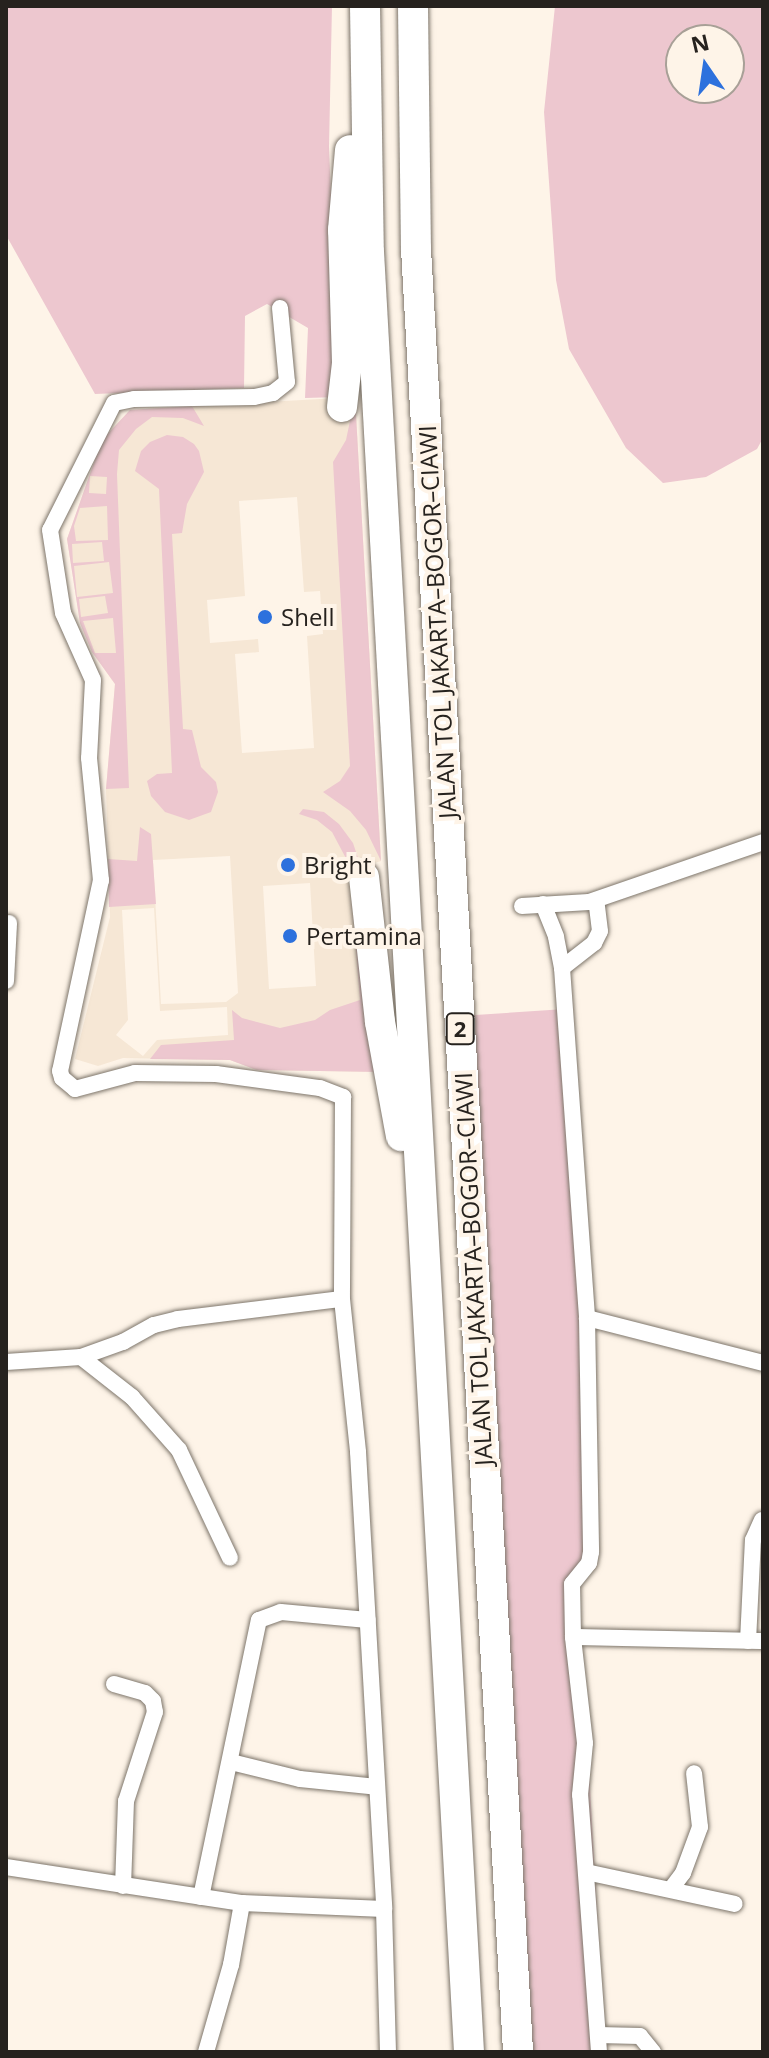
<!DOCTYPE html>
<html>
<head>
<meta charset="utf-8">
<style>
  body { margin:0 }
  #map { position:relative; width:769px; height:2058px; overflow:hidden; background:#fef4e8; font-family:"Open Sans",sans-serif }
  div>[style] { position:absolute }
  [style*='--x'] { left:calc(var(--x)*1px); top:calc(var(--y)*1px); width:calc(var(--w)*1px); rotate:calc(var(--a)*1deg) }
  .built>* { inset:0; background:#f6e7d5 }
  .green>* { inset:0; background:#edc7cf }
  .roads { filter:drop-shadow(0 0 2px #7d756a) drop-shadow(0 0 2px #7d756a) }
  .minor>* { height:16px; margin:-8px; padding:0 8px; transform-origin:8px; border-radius:8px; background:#fff }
  .motorway>* { height:30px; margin:-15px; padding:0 15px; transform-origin:15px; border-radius:15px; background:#fff }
  .dots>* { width:22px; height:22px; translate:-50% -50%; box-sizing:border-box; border:4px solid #fef4e8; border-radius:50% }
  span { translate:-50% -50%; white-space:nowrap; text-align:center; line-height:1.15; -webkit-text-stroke:8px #fef4e8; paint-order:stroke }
  .shield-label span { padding:2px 6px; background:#fef4e8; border:2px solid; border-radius:6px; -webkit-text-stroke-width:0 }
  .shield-label { font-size:22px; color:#26221e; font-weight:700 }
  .poi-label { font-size:24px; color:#26221e }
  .left { translate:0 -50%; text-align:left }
  .street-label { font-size:24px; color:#26221e }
  .frame { position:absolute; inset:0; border:8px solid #26221e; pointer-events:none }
  .north { position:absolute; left:665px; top:24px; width:80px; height:80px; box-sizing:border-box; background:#fef4e8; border:2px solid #a8a097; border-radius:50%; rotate:347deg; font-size:22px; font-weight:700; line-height:32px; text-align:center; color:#26221e }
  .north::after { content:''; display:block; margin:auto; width:28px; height:36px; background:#2d71dd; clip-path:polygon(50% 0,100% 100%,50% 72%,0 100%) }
</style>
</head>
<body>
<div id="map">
  <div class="built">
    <i style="clip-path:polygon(evenodd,355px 397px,381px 861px,362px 867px,381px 1072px,257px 1070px,230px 1060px,123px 1058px,98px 1066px,75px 1059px,110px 917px,106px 789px,115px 684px,92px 652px,80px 623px,67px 539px,102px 440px,130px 410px,355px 397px,297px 497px,304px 592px,320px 591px,323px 634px,307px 636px,314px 748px,242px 753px,235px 654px,259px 652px,258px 639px,210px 643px,207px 600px,245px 596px,239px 501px,297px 497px,355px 397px,230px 856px,238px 993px,226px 1002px,161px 1004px,153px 860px,230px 856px,355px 397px,310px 883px,316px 986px,269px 989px,263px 886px,310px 883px,355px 397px,154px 908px,160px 1011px,227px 1007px,228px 1035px,157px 1040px,143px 1056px,116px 1035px,128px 1020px,122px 910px,154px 908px)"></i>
  </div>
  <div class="green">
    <i style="clip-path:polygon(6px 6px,332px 6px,329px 147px,339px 397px,305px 398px,308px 328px,267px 304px,245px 316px,244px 388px,95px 394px,6px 235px)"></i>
    <i style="clip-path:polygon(evenodd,555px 6px,763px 6px,763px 438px,757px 449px,706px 477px,663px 483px,626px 448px,569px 349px,556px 280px,544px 112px,555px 6px,729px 40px,729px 88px,681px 88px,681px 40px,729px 40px)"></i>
    <i style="clip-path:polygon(355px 397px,381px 861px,366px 830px,350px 811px,323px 792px,340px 781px,350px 766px,333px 462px,346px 440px)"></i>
    <i style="clip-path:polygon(evenodd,192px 406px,204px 426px,183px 418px,152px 417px,136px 429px,119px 450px,117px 474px,129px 788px,106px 789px,115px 684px,92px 652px,80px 623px,67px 539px,102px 440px,130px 410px,192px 406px,90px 476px,107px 477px,106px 494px,89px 493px,90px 476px,192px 406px,107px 506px,108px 540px,76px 541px,74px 526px,80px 508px,107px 506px,192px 406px,102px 542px,104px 561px,73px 563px,72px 544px,102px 542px,192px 406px,109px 562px,113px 593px,77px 597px,74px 566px,109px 562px,192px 406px,105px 596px,108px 613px,81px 617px,79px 599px,105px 596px,192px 406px,113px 618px,116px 653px,95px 653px,83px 621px,113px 618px)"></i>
    <i style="clip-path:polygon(167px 435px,183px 437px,194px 444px,199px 451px,204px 472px,187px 504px,182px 533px,172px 534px,183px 729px,192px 730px,201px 767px,216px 782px,218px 792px,211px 812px,189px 820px,165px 812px,151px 796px,147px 781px,157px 774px,172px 773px,159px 489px,135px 471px,141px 451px,150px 442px)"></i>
    <i style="clip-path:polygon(303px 809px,324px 812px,339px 824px,353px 843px,361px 867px,381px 1072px,257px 1070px,230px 1060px,150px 1059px,161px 1045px,234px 1040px,232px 1010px,242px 1018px,280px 1028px,315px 1020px,330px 1010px,360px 1000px,349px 864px,332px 832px,317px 820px,299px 814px)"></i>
    <i style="clip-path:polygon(140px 827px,151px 834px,156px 904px,109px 907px,108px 859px,137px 861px)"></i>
    <i style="clip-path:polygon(565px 1009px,591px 1552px,578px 1576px,605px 2052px,518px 2052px,460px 1016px)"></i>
  </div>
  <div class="roads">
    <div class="minor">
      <i style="--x:280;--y:308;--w:74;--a:84.6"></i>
      <i style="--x:287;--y:382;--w:18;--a:142"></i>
      <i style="--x:273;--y:393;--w:19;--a:168"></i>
      <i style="--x:254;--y:397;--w:120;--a:179"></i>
      <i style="--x:134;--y:399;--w:20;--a:169"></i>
      <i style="--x:114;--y:403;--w:142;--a:116.7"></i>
      <i style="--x:50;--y:530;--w:84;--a:81.1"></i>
      <i style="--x:63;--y:613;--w:73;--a:65.9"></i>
      <i style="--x:93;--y:680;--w:78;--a:92.9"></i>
      <i style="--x:89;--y:758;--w:123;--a:84.4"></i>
      <i style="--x:101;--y:880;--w:195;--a:102.1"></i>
      <i style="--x:60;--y:1071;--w:7;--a:74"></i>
      <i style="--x:62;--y:1078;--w:17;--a:40"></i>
      <i style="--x:75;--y:1089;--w:62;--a:-14.9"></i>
      <i style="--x:135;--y:1073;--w:81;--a:0.7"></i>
      <i style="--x:216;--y:1074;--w:105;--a:7.7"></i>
      <i style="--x:320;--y:1088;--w:25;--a:21"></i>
      <i style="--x:343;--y:1097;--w:202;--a:90.3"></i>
      <i style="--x:342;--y:1299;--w:154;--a:84"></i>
      <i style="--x:358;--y:1452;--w:458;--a:86.7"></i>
      <i style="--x:384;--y:1909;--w:143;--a:88.4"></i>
      <i style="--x:543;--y:904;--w:35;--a:68"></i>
      <i style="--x:556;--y:937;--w:32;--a:79"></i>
      <i style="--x:562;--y:968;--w:351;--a:85.9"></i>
      <i style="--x:587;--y:1318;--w:234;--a:89"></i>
      <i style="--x:591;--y:1552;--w:11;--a:100"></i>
      <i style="--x:589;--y:1563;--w:27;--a:129"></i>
      <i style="--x:572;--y:1584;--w:53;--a:88.9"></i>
      <i style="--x:522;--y:906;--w:67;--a:-3.4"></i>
      <i style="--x:589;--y:902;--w:184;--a:-19"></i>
      <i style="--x:562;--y:968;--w:41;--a:-38"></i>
      <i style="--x:594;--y:943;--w:13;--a:-63"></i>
      <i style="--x:600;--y:931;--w:31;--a:-97"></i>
      <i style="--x:6;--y:981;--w:58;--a:-87"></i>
      <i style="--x:587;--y:1318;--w:182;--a:14.3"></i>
      <i style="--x:81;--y:1357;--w:65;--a:38.1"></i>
      <i style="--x:132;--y:1397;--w:71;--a:48.4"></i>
      <i style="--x:179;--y:1450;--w:119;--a:64.7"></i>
      <i style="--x:6;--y:1362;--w:75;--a:-3.8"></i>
      <i style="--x:81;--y:1357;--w:45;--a:-19.7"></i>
      <i style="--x:123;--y:1342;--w:35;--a:-29"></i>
      <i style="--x:154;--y:1325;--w:25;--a:-14"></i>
      <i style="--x:178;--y:1319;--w:165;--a:-7"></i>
      <i style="--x:748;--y:1641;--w:101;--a:-87.2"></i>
      <i style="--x:753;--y:1540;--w:22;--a:-66"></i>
      <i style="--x:114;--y:1684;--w:32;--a:16"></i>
      <i style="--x:145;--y:1693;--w:11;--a:45"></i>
      <i style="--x:153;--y:1701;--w:11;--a:80"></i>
      <i style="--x:155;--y:1712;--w:94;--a:108"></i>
      <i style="--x:126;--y:1801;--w:85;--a:92"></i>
      <i style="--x:231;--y:1762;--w:71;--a:13.8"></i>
      <i style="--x:300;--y:1779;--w:77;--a:5.9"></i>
      <i style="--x:6;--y:1867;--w:239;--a:8.7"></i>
      <i style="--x:242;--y:1903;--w:142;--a:2.4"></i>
      <i style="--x:586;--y:1872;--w:152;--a:12.1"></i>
      <i style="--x:671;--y:1889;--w:20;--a:-53"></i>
      <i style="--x:683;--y:1873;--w:49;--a:-69.7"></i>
      <i style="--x:700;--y:1827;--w:54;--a:-96.3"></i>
      <i style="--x:201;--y:1897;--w:283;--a:-78.2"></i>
      <i style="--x:259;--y:1620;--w:23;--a:-20"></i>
      <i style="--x:281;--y:1612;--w:87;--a:5.3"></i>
      <i style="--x:598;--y:2035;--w:42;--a:1.4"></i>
      <i style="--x:640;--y:2036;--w:21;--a:51"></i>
      <i style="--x:206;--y:2052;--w:91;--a:-74"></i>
      <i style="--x:231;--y:1965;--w:63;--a:-79.9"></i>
      <i style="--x:599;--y:2052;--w:258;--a:-94.2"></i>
      <i style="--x:580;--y:1795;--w:52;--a:-84.5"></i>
      <i style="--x:585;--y:1743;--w:107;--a:-96.5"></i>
      <i style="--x:573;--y:1637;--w:190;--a:1.2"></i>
    </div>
    <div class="motorway">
      <i style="--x:365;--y:6;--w:246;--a:89.1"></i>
      <i style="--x:369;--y:252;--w:1803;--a:86.82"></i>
      <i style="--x:413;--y:6;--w:243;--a:89.3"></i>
      <i style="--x:416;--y:249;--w:1806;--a:86.76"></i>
      <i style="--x:342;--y:407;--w:44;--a:-83.5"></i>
      <i style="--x:347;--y:363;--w:133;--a:-91.7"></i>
      <i style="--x:343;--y:230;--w:80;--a:-85"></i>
      <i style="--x:364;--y:877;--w:146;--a:83.7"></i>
      <i style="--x:380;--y:1022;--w:116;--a:79.6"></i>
    </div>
  </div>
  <div class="dots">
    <i style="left:265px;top:617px;background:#2d71dd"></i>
    <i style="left:288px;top:865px;background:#2d71dd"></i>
    <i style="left:290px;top:936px;background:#2d71dd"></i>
  </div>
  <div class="shield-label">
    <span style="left:460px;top:1029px">2</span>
  </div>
  <div class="poi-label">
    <span class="left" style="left:281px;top:617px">Shell</span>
    <span class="left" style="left:304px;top:865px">Bright</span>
    <span class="left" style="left:306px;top:936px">Pertamina</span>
  </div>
  <div class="street-label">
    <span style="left:437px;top:622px;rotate:-93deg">JALAN TOL JAKARTA–BOGOR–CIAWI</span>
    <span style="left:473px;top:1269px;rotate:-93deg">JALAN TOL JAKARTA–BOGOR–CIAWI</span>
  </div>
  <div class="frame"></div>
  <div class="north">N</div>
</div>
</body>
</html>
